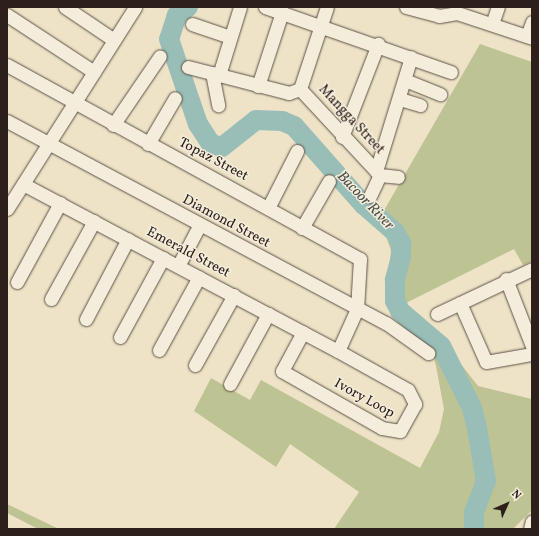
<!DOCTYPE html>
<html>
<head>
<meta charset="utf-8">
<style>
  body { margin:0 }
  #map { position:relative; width:539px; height:536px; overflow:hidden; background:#eee3c7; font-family:Vollkorn,serif }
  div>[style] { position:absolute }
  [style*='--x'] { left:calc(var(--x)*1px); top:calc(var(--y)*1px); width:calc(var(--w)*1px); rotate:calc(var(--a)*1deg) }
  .green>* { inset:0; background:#bdc393 }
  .river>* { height:20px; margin:-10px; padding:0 10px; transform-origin:10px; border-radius:10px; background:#99beb8 }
  .roads { filter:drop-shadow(0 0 1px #5d5146) drop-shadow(0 0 1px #5d5146) }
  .minor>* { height:13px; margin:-6.5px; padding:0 6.5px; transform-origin:6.5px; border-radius:6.5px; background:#f4eddb }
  span { translate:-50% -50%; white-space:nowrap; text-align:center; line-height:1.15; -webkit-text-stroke:3px #f4eddb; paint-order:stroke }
  .street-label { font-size:14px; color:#2d201b }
  .water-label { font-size:15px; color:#4d4f4a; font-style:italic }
  .frame { position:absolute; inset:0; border:8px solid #2d201b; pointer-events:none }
  .north { position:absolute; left:487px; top:484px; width:40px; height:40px; -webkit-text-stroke:3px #f4eddb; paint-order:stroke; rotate:45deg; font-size:11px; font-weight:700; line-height:16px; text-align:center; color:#2d201b }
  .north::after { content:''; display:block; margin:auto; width:14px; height:18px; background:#2d201b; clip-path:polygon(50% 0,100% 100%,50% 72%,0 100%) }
</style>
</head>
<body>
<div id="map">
  <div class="green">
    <i style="clip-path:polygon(480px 44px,532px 62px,532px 261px,523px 265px,514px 249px,402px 305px,446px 345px,478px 386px,532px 399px,532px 510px,513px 529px,334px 529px,359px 492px,290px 444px,276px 467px,194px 411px,211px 378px,250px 400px,261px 380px,420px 468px,439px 432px,444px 409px,436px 366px,431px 347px,392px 316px,386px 294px,391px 251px,386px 236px,375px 226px)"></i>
    <i style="clip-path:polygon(7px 504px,59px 529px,38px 529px,7px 513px)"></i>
  </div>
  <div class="river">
    <i style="--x:188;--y:7;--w:14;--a:144"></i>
    <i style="--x:177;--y:15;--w:25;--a:108"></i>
    <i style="--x:169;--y:39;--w:90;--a:71.2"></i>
    <i style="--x:198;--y:124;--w:24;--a:57"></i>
    <i style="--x:211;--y:144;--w:11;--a:15"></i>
    <i style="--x:222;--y:147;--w:43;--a:-38.5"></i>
    <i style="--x:256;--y:120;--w:26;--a:2"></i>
    <i style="--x:282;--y:121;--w:13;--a:23"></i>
    <i style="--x:294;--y:126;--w:106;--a:48.5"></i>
    <i style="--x:364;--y:205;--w:41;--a:41.1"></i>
    <i style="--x:395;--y:232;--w:13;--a:61"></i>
    <i style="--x:401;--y:243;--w:14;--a:90"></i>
    <i style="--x:401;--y:257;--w:24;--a:105"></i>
    <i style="--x:395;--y:280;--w:21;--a:90"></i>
    <i style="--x:395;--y:301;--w:11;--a:63"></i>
    <i style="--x:400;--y:311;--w:54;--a:40.5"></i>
    <i style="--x:441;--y:346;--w:69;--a:63.4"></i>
    <i style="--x:472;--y:408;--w:21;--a:76"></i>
    <i style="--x:477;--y:428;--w:54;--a:80.4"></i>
    <i style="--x:486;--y:481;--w:34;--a:111"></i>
    <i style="--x:474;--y:513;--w:16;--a:90"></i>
  </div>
  <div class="roads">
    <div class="minor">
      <i style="--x:65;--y:7;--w:59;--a:34"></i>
      <i style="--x:265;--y:7;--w:197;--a:19.3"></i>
      <i style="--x:406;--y:7;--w:34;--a:15"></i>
      <i style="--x:439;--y:16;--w:18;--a:-9"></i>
      <i style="--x:457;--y:13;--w:79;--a:18.4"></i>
      <i style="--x:7;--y:15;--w:104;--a:33.2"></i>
      <i style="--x:192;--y:24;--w:40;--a:18.9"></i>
      <i style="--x:492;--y:24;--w:18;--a:-71"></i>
      <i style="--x:527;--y:36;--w:15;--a:-70"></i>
      <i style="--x:7;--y:65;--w:403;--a:28.8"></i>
      <i style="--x:360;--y:259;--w:50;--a:93.4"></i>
      <i style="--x:357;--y:309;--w:46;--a:114.3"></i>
      <i style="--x:188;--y:67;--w:104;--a:14.4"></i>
      <i style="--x:289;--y:93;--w:12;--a:-20"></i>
      <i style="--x:300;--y:89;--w:117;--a:47.1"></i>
      <i style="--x:380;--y:175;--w:18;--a:6"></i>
      <i style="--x:212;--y:73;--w:33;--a:79"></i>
      <i style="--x:219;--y:75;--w:71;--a:-72.8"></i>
      <i style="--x:405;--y:80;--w:38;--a:22"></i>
      <i style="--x:258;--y:86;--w:78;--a:-72"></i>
      <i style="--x:300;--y:89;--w:86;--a:-71.8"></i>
      <i style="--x:400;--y:99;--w:21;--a:17"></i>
      <i style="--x:7;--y:121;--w:429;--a:28.1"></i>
      <i style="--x:386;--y:323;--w:52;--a:35.5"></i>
      <i style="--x:113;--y:125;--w:83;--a:-55.7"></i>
      <i style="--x:342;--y:137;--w:100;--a:-68.8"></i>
      <i style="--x:148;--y:144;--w:53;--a:-59.6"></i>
      <i style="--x:376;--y:171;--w:119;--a:-72.9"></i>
      <i style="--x:23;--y:184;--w:277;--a:28"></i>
      <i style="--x:268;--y:314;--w:79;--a:27.9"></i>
      <i style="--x:338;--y:351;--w:80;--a:29.1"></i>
      <i style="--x:408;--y:390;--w:16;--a:63"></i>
      <i style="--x:415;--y:404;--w:31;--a:119"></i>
      <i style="--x:400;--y:431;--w:18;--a:-171"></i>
      <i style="--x:382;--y:428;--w:115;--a:-150.3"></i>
      <i style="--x:282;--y:371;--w:44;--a:-61.7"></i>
      <i style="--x:370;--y:196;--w:23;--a:-65"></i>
      <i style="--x:268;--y:208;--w:64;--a:-63"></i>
      <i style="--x:7;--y:209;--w:239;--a:-57.6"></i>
      <i style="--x:302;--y:228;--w:54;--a:-60.1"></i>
      <i style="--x:178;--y:266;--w:45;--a:-62.3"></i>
      <i style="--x:506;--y:279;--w:72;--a:68.8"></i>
      <i style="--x:17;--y:282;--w:90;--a:-61.4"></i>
      <i style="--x:51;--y:299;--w:89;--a:-61.1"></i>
      <i style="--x:460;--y:303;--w:64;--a:66.2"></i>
      <i style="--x:486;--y:362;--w:47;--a:-9.9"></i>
      <i style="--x:437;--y:314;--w:105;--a:-25.3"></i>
      <i style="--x:86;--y:319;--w:90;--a:-62.3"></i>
      <i style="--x:120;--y:337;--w:90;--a:-61.4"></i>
      <i style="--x:159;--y:350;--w:83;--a:-61.3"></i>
      <i style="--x:195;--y:365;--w:80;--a:-60.9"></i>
      <i style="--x:230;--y:384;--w:80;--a:-61.5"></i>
      <i style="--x:530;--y:529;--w:8;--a:-76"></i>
    </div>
  </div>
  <div class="street-label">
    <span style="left:351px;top:120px;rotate:47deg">Mangga Street</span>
    <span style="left:213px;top:160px;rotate:28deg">Topaz Street</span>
    <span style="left:226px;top:222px;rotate:28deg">Diamond Street</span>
    <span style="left:188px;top:253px;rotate:28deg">Emerald Street</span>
    <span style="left:364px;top:399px;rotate:29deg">Ivory Loop</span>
  </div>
  <div class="water-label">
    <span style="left:365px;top:201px;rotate:46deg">Bacoor River</span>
  </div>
  <div class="frame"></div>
  <div class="north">N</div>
</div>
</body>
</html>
